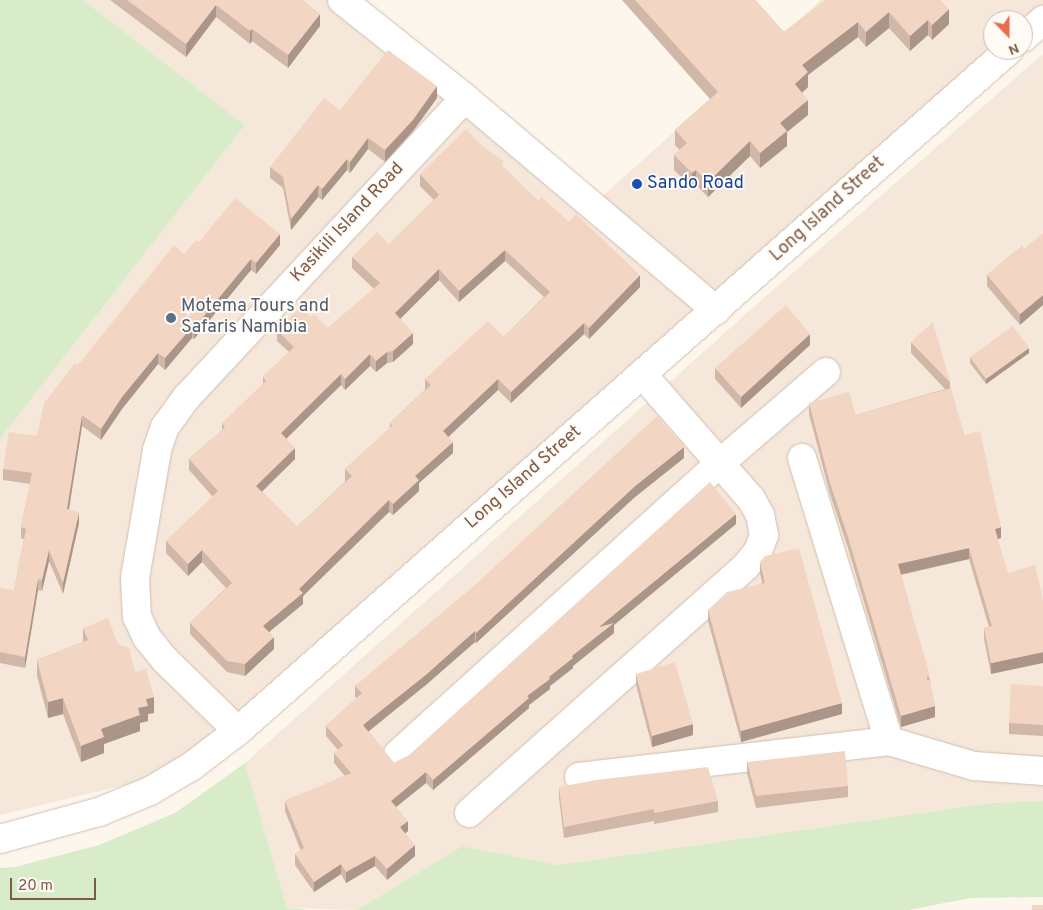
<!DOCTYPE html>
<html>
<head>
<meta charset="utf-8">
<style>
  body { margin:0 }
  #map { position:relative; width:1043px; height:910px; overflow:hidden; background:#fdf6ec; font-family:Overpass,sans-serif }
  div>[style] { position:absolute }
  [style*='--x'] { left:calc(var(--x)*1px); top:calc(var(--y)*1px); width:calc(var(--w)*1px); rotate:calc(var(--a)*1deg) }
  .residential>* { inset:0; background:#f5e8da }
  .green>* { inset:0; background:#d8ecc9 }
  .roads { filter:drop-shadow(0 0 1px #d1beb0) drop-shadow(0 0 1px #d1beb0) }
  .minor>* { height:28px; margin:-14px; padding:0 14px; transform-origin:14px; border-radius:14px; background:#fff }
  .tertiary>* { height:28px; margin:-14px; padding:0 14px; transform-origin:14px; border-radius:14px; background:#fff }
  .wall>* { inset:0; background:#d1b7a8 }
  .shaded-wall>* { inset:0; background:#aa9588 }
  .building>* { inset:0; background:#f3d5c3 }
  .dots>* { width:14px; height:14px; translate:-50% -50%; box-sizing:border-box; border:2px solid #fffaf3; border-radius:50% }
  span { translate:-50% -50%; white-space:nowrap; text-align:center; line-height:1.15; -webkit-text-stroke:4px #fffaf3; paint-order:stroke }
  .transit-label { font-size:18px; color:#164399 }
  .left { translate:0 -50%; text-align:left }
  .street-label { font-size:18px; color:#7a5c4d }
  .service-label { font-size:18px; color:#4e5e75 }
  .north { position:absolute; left:983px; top:10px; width:50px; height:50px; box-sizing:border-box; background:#fffaf3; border:1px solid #cabbb1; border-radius:50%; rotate:158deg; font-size:14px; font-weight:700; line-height:20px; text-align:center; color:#7a5c4d }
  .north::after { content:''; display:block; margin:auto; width:18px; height:22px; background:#e76f51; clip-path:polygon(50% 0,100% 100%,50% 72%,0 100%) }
  .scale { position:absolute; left:10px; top:878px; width:86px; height:22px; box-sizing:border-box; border:2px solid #7a5c4d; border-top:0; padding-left:6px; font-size:15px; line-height:18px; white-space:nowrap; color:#7a5c4d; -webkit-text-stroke:4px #fffaf3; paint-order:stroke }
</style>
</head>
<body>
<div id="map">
  <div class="residential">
    <i style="clip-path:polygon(83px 0,329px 0,588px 209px,821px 0,1043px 0,1043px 10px,1023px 20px,993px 20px,993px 50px,230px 724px,142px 781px,0 815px,0 439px,245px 125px)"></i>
    <i style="clip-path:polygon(1043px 54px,1043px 801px,990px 803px,558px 865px,462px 846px,357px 910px,287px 908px,245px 763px,748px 312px)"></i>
  </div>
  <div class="green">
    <i style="clip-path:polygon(0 0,83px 0,245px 125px,0 439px)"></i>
    <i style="clip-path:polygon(245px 763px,287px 908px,310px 910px,0 910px,0 868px,15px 867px,99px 845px,175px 813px)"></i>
    <i style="clip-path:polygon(1043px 801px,1043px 897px,971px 898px,908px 910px,357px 910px,462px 846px,558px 865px,990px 803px)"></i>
  </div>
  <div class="roads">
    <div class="minor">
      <i style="--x:342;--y:0;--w:157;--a:38.5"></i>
      <i style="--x:465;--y:98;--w:329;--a:40.2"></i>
      <i style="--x:802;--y:458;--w:296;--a:72.9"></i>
      <i style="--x:238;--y:731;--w:102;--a:-135.8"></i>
      <i style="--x:165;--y:660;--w:28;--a:-129"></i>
      <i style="--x:147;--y:638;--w:23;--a:-115"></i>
      <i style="--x:137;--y:617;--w:39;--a:-93"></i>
      <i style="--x:135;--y:578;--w:130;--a:-80.2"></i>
      <i style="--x:157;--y:450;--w:24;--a:-71"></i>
      <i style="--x:165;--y:427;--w:37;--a:-54"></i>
      <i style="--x:187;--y:397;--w:408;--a:-47.1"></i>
      <i style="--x:398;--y:754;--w:433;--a:-42.1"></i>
      <i style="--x:719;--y:464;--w:141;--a:-40.7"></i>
      <i style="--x:579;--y:777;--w:312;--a:-6.6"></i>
      <i style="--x:889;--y:741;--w:89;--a:16.4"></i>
      <i style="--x:974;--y:766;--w:69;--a:4.1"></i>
      <i style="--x:469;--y:813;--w:371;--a:-41.7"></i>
      <i style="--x:746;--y:566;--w:19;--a:-51"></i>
      <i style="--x:758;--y:551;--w:17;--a:-69"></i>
      <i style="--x:764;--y:535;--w:20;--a:-101"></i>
      <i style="--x:760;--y:515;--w:18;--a:-119"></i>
      <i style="--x:751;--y:499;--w:166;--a:-131.1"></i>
    </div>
    <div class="tertiary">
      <i style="--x:1023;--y:38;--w:27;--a:-42"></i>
      <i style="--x:0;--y:839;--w:103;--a:-15.3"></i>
      <i style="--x:99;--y:812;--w:55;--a:-22.4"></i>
      <i style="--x:150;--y:791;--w:49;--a:-30.8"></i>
      <i style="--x:192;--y:766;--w:58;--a:-37.3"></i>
      <i style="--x:238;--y:731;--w:1029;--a:-41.45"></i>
    </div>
  </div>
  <div class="wall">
    <i style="clip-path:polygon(110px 0,303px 0,320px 26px,288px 68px,252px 41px,250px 44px,216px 17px,186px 57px)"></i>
    <i style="clip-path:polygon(622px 0,755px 0,784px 32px,826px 0,949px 24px,932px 40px,928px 35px,910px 51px,889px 28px,866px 47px,858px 37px,808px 75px,808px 87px,802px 93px,808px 115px,787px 132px,787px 146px,760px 168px,750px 156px,708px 197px,696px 185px,692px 188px,674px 170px,674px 155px,680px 150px,675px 145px,675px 130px,710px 99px)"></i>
    <i style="clip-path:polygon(437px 98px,413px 131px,385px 162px,368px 149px,350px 173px,347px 170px,322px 200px,318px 197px,291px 230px,283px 188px,270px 178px,270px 167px,340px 110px)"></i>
    <i style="clip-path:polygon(evenodd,503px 167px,538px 201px,569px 222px,640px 287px,589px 339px,584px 334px,511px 403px,498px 390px,448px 437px,453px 453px,419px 483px,419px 491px,393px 515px,389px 512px,303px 596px,303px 604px,269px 632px,274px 649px,245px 676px,227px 672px,190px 634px,190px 623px,226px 588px,202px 562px,188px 576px,166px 553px,166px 541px,213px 497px,189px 470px,189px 459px,222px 430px,222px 424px,263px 384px,263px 377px,289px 352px,277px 341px,277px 330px,311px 317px,328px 328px,374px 289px,352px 268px,352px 257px,389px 244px,434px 200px,420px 186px,420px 174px,503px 167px,505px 261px,544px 297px,504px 337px,425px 379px,425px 390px,390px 423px,390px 428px,345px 469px,345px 481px,346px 481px,297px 527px,262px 492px,295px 459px,286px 438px,341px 385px,345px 390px,370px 366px,376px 372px,387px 363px,393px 362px,413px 344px,400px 319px,439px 280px,459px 302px,505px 261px)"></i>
    <i style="clip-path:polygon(199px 242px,280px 245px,256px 274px,251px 270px,194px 339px,192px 338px,165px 370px,158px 364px,122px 409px,101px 440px,82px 426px,69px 510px,79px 523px,63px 594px,49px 561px,42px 591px,38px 590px,25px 668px,0 663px,0 588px,14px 591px,24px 539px,21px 538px,21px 527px,30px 484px,3px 480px,3px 469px,37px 436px,78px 365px,184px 254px)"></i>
    <i style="clip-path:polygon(1022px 246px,1020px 325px,987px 286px,987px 275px)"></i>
    <i style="clip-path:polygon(911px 342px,950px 382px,950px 388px,964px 435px,1001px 538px,998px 539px,991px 674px,984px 639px,984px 628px,989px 627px,969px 559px,901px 575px,930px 680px,935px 717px,901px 727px,848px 548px,830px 494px,809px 414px,809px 403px,856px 415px,945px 389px,911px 353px)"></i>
    <i style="clip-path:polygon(810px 345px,741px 408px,715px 379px,715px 368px)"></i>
    <i style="clip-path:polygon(1029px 353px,986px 384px,970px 363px,970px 357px)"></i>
    <i style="clip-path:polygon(684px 458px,635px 497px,476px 643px,475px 642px,427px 684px,368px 731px,394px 763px,408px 756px,736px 524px,614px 625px,614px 633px,573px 666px,573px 668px,550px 686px,550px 689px,529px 705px,529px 708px,433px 790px,426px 783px,396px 807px,408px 831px,405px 833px,415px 856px,387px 880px,375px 866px,346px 883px,341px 874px,314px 892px,295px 865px,295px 854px,301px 851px,285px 811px,285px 801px,345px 776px,334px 763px,334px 753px,338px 750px,326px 736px,326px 726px,357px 698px,355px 697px,355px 686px)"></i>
    <i style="clip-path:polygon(760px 562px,842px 714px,741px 742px,708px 621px,708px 610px,762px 583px,760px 573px)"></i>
    <i style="clip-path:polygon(83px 628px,118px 644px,135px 672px,154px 713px,148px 714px,148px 721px,140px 723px,140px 731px,104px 744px,104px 753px,81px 762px,63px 714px,48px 718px,37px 676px,37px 660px,83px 642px)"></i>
    <i style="clip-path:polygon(636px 674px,693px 735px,652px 747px,636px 685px)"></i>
    <i style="clip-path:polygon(1043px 686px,1043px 736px,1009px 734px,1009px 723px)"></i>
    <i style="clip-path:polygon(747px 762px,848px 786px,848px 797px,756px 808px,747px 773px)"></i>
    <i style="clip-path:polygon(559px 787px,718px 801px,718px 812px,654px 824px,654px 821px,564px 838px,559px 798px)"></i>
  </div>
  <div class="shaded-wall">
    <i style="clip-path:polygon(216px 5px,216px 17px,186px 57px,186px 44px)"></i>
    <i style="clip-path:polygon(949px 9px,949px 24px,932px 40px,932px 25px)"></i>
    <i style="clip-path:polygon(889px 12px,889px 28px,866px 47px,866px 32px)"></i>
    <i style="clip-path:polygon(320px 14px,320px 26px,288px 68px,288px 55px)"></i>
    <i style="clip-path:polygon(928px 20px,928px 35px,910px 51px,910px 36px)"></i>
    <i style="clip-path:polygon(858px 22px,858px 37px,808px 75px,808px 87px,795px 99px,795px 84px,802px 65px)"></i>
    <i style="clip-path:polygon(252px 29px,252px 41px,250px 44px,250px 31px)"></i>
    <i style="clip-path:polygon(437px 86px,437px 98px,413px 131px,385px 162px,385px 150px)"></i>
    <i style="clip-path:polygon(808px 100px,808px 115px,787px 132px,787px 146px,760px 168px,760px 153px,780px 123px)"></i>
    <i style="clip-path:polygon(368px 138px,368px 149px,350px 173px,350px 162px)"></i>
    <i style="clip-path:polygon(750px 141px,750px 156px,708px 197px,708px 182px)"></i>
    <i style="clip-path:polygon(347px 159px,347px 170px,322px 200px,322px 189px)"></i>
    <i style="clip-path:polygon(696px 170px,696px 185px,692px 188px,692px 173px)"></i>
    <i style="clip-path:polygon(318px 185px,318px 197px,291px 230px,291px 219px)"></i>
    <i style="clip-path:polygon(280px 234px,280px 245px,256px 274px,256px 263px)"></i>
    <i style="clip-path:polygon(505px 250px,505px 261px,459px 302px,459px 291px)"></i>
    <i style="clip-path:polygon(251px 259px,251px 270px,194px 339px,194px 328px)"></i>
    <i style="clip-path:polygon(439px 269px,439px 280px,395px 324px,395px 313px)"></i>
    <i style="clip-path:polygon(640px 275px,640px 287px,589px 339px,589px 328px)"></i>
    <i style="clip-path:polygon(1043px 295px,1043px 305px,1020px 325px,1020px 314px)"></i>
    <i style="clip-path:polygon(584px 323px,584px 334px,511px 403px,511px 392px)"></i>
    <i style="clip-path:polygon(192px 327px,192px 338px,165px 370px,165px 358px)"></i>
    <i style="clip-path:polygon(413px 333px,413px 344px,393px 362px,393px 351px)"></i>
    <i style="clip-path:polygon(810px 334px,810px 345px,741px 408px,741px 397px)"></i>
    <i style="clip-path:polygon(1029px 348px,1029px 353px,986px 384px,986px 379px)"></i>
    <i style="clip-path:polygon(387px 352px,387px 363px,376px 372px,376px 361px)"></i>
    <i style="clip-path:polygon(158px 353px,158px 364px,122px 409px,101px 440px,101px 429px,122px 397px)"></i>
    <i style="clip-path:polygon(370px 354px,370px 366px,345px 390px,345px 379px)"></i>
    <i style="clip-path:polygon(341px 374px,341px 385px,281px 444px,281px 433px)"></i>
    <i style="clip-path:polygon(498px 379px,498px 390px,443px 442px,443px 431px)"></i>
    <i style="clip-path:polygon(82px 415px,82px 426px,67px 520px,67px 509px)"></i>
    <i style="clip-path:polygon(453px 442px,453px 453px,419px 483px,419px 491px,393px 515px,393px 504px,415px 476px)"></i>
    <i style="clip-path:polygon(684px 447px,684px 458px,635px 497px,476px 643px,476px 633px,635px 486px)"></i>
    <i style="clip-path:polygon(295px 448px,295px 459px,256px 497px,256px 486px)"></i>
    <i style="clip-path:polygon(389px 500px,389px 512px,303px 596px,303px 604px,263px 637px,263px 626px,299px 589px)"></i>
    <i style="clip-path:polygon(79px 512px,79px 523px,63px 594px,63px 583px)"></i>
    <i style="clip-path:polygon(736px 514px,736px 524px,614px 625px,614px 633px,573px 666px,573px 668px,550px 686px,550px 689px,529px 705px,529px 708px,433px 790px,433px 780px,572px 656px,599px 627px)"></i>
    <i style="clip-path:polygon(1001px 527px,1001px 538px,995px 540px,995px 529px)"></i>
    <i style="clip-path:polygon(969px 548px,969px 559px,898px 575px,898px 564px)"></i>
    <i style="clip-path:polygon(49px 550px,49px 561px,42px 591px,42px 580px)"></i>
    <i style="clip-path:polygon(202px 550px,202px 562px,188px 576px,188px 564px)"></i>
    <i style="clip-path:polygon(38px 579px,38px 590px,25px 668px,25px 657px)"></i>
    <i style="clip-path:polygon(475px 631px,475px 642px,427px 684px,363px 736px,363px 725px)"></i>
    <i style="clip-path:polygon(274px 637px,274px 649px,245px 676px,245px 664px)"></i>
    <i style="clip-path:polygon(1043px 652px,1043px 663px,991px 674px,991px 663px)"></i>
    <i style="clip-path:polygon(154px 697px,154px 713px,148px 714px,148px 721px,140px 723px,140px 731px,104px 744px,104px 753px,81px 762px,81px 746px,101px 729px,146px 699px)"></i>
    <i style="clip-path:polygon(63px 698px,63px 714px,48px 718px,48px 702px)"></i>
    <i style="clip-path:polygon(842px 703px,842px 714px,741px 742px,741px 731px)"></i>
    <i style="clip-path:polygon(935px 706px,935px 717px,901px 727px,901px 716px)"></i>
    <i style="clip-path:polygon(693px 724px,693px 735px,652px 747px,652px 736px)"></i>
    <i style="clip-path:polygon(426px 772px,426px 783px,391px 811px,391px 801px)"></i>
    <i style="clip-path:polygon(408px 821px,408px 831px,400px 838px,400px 827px)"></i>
    <i style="clip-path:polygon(415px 845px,415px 856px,387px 880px,387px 869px)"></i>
    <i style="clip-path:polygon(375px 856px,375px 866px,346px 883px,346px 872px)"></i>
    <i style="clip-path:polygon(341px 864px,341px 874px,314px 892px,314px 882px)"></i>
  </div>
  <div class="building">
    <i style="clip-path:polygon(127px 0,303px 0,320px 14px,288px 55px,252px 29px,250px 31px,216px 5px,186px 44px)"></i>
    <i style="clip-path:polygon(635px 0,755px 0,784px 32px,826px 0,940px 0,949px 9px,932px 25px,928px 20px,910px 36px,889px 12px,866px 32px,858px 22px,802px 65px,808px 72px,795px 84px,808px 100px,780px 123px,787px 131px,760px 153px,750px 141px,708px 182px,696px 170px,692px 173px,674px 155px,687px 143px,675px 130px,718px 92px)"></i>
    <i style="clip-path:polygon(388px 50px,437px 86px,413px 120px,385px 150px,368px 138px,350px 162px,347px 159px,322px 189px,318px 185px,291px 219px,283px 177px,270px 167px,324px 98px,340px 110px)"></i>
    <i style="clip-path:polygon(evenodd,466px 129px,481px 145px,503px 161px,502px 166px,538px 201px,542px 197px,569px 222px,576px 214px,640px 275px,589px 328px,584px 323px,511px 392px,498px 379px,443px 431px,453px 442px,415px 476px,419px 480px,393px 504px,389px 500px,299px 589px,303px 593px,263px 626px,274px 637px,245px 664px,227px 661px,190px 623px,232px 583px,202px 550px,188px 564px,166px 541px,218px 491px,189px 459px,225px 427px,222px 424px,266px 381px,263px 377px,294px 347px,277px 330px,301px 307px,311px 317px,314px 314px,328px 328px,380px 283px,352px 257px,377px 232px,389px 244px,439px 195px,420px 174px,466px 129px,505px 250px,550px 292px,504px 337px,488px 321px,425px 379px,431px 385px,390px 423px,392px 426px,345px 469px,352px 476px,297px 527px,256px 486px,295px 448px,281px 433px,341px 374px,345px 379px,370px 354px,376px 361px,387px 352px,393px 351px,413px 333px,395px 313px,439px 269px,459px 291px,505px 250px)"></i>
    <i style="clip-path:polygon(235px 198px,280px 234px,256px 263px,251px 259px,194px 328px,192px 327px,165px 358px,158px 353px,122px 397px,101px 429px,82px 415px,67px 509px,79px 512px,63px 583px,49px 550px,42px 580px,38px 579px,25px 657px,0 652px,0 588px,14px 591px,26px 529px,21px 527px,32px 473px,3px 469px,9px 432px,37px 436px,44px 403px,75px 363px,78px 365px,174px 245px,184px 254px,196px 240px,199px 242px)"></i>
    <i style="clip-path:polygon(1043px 233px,1043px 295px,1020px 314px,987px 275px,1022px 246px,1024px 249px)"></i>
    <i style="clip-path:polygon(786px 305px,810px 334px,741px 397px,715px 368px)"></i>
    <i style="clip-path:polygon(933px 322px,950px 382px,911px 342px)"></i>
    <i style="clip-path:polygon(1013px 326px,1029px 348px,986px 379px,970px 357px)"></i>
    <i style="clip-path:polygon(951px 388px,964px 435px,980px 431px,1001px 527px,995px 529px,1008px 573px,1035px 565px,1043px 599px,1043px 652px,991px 663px,984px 628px,992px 626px,969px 548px,898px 564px,930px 676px,927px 677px,927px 680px,930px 680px,935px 706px,901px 716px,848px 537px,830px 483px,809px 403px,849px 392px,856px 415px)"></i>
    <i style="clip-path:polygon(657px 416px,684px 447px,635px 486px,476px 633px,475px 631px,427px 674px,363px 725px,394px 763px,408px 756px,710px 482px,736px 514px,599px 627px,614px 623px,572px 656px,573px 658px,549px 677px,550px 679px,527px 696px,529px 698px,433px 780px,426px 772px,391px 801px,408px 821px,400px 827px,415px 845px,387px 869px,375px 856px,346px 872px,341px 864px,314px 882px,295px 854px,304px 848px,285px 801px,351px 773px,334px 753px,343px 745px,326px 726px,362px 693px,355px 686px,475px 585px)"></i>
    <i style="clip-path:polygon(799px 548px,842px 703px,741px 731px,708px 610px,727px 592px,765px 583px,760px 562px,765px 556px)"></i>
    <i style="clip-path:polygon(108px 618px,118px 644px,129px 648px,135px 672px,146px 669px,154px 697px,146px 699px,148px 706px,138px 708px,140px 715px,101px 729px,104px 737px,81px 746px,63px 698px,48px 702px,37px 660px,88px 640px,83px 628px)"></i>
    <i style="clip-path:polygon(675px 662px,693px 724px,652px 736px,636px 674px)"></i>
    <i style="clip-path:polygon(1011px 684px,1043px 686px,1043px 725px,1009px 723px)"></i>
    <i style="clip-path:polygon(845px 751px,848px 786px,756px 796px,747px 762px)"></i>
    <i style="clip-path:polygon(708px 767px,718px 801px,654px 813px,654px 809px,564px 827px,559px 787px,596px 780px)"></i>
    <i style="clip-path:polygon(1032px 905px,1043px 905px,1043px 910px,1032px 910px)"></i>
  </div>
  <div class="dots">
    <i style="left:637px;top:184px;background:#1a4fb4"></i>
    <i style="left:171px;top:318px;background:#5c6f8a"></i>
  </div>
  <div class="transit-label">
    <span class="left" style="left:647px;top:184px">Sando Road</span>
  </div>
  <div class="street-label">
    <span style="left:828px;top:210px;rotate:-42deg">Long Island Street</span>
    <span style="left:348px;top:223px;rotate:-47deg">Kasikili Island Road</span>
    <span style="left:524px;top:478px;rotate:-41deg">Long Island Street</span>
  </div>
  <div class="service-label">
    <span class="left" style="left:181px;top:318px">Motema Tours and<br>Safaris Namibia</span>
  </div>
  <div class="north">N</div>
  <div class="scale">20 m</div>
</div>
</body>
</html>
